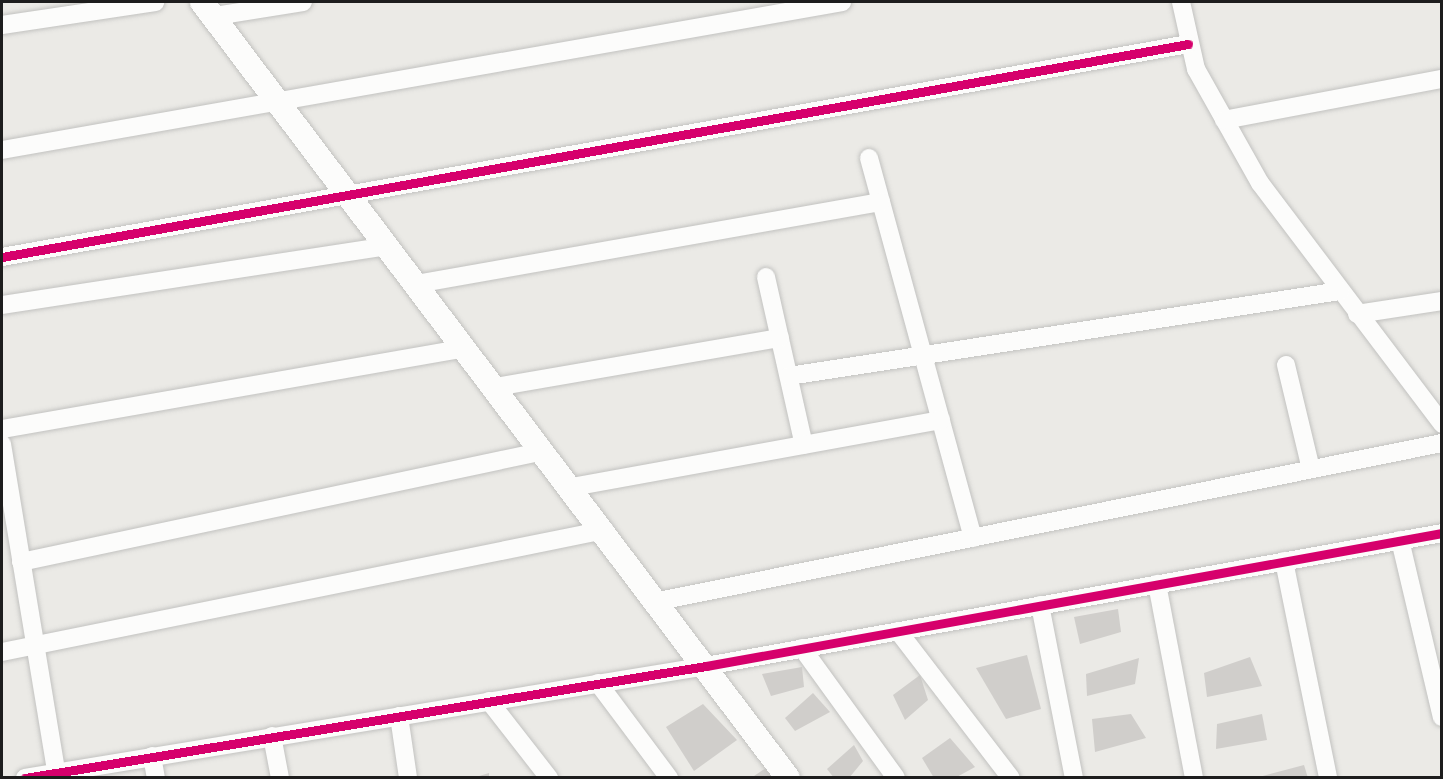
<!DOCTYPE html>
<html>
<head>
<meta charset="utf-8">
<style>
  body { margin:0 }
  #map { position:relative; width:1443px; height:779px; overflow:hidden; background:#ebeae6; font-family:Karla,sans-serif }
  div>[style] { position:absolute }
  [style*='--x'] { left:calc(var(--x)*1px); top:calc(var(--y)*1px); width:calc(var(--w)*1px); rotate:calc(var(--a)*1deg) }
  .building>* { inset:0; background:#d0cecb }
  .roads { filter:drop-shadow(0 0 2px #c2c2c0) drop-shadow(0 0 2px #c2c2c0) }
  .minor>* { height:18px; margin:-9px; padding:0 9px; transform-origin:9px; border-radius:9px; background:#fcfcfb }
  .tertiary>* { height:24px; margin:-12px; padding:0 12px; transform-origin:12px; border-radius:12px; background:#fcfcfb }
  .cycleway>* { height:9px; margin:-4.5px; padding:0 4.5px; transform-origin:4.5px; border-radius:4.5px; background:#d6006c }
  span { translate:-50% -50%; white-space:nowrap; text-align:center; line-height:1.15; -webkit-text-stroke:4.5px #fff; paint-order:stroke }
  .frame { position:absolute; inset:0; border:3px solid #1d1d1d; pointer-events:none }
</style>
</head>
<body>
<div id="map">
  <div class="building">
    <i style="clip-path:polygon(1118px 609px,1121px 632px,1080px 644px,1074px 617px)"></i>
    <i style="clip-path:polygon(1027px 655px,1041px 709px,1006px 719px,976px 668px)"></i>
    <i style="clip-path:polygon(1250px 657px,1262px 686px,1207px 697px,1204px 673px)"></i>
    <i style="clip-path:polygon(1139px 658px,1135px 684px,1087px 696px,1086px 674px)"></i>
    <i style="clip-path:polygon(802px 667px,804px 687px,771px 696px,762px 674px)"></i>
    <i style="clip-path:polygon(920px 675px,928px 700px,905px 720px,893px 695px)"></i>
    <i style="clip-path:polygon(813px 693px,830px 712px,795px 731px,785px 718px)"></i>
    <i style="clip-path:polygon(703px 704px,737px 740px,694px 771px,666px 727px)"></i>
    <i style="clip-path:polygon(1131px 714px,1146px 738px,1095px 752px,1092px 719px)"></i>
    <i style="clip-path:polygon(1262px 714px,1267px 740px,1216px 749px,1217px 724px)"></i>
    <i style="clip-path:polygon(950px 738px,975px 767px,955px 778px,934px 778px,922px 758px)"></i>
    <i style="clip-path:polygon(854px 745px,863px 761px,849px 778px,834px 778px,827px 769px)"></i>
    <i style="clip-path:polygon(1304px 765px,1308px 778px,1259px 778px,1259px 777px)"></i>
    <i style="clip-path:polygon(769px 766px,774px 778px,751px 778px)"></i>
    <i style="clip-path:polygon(489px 773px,489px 778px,476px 778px,476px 777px)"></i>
  </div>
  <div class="roads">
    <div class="minor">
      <i style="--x:1181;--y:2;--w:69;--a:77.4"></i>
      <i style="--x:1196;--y:69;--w:131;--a:60.7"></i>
      <i style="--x:1260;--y:183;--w:302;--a:52.9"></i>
      <i style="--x:215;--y:16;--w:89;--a:-9"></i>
      <i style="--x:2;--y:25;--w:155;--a:-8.5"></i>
      <i style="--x:1224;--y:120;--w:222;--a:-10.7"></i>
      <i style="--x:2;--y:150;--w:853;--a:-9.99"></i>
      <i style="--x:869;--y:158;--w:394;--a:74.7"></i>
      <i style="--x:2;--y:257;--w:1205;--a:-10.18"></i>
      <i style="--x:766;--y:277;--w:172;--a:77.3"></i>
      <i style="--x:416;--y:284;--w:472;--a:-10"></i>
      <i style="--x:2;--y:305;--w:389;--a:-8.7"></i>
      <i style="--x:1357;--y:314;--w:86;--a:-8.7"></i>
      <i style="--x:1286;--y:365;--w:107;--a:76.5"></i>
      <i style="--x:789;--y:376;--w:558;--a:-8.77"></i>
      <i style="--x:495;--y:387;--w:289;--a:-9.8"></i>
      <i style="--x:2;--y:429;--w:470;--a:-9.9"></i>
      <i style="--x:2;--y:444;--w:338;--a:80.6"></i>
      <i style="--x:572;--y:487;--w:375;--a:-10.3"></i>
      <i style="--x:1400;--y:540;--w:182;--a:76.7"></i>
      <i style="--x:1284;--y:561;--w:221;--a:78.5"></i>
      <i style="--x:21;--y:562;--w:535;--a:-11.98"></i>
      <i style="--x:1157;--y:584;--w:197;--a:79.2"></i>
      <i style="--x:659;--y:601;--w:799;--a:-11.41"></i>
      <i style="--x:1040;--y:605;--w:176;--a:78.9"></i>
      <i style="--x:898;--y:631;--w:185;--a:52.5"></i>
      <i style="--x:802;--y:648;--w:160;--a:54.1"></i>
      <i style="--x:2;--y:652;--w:615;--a:-11.44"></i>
      <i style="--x:598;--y:683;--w:119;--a:53.2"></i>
      <i style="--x:489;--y:701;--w:98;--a:52.1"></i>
      <i style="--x:399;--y:716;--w:63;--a:81.7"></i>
      <i style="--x:272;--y:736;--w:43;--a:79.2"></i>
      <i style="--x:152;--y:756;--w:22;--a:80"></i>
      <i style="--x:25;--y:778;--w:690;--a:-9.34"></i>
      <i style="--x:706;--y:666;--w:748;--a:-10.24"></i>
    </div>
    <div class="tertiary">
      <i style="--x:202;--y:2;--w:972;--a:52.94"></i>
    </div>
  </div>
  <div class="cycleway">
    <i style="--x:2;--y:257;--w:1205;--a:-10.18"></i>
    <i style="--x:25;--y:778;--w:690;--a:-9.34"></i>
    <i style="--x:706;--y:666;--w:748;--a:-10.24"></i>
  </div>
  <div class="frame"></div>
</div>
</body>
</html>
